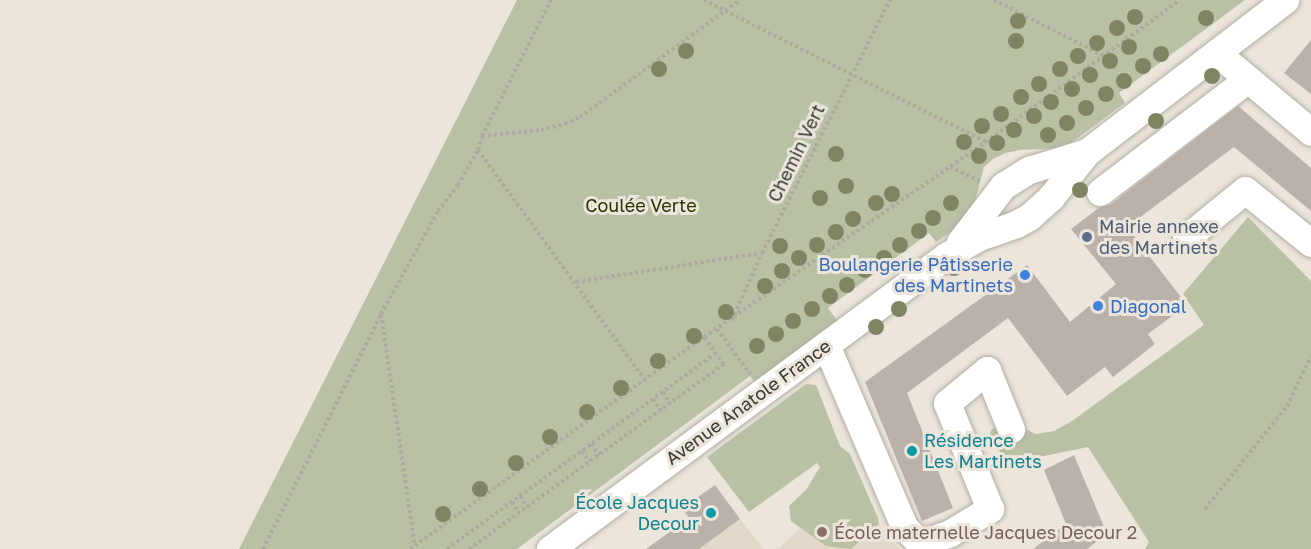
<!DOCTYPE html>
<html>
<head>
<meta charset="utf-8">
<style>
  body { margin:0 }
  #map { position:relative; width:1311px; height:549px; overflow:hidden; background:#ebe5db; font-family:"Golos Text",sans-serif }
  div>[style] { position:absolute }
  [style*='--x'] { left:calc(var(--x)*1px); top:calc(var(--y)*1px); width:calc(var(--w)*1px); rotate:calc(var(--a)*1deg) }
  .built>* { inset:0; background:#e2d8c8 }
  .green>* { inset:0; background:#b9c1a5 }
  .building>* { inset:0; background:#bbb1ab }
  .path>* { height:4px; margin-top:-2px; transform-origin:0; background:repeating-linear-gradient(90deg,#aea9a1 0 3px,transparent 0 6px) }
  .roads { filter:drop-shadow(0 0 2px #b3ada4) drop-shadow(0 0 2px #b3ada4) }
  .minor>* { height:27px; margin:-13.5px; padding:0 13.5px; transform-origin:13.5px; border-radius:13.5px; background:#fff }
  .trees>* { width:16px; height:16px; margin:-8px; border-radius:50%; background:#818463 }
  .dots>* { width:16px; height:16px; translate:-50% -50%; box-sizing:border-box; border:3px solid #ebe5db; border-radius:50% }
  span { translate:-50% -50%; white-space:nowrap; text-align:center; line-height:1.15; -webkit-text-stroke:6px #ebe5db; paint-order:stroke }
  .street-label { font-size:18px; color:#3b3834 }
  .park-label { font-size:18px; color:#2b3400 }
  .service-label { font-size:18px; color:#4e5e75 }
  .left { translate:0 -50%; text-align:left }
  .shop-label { font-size:18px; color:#366cbe }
  .right { translate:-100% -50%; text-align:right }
  .culture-label { font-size:18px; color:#0d838f }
  .education-label { font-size:18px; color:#785e54 }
</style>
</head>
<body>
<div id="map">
  <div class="built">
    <i style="clip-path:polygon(811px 518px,864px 539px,879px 524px,899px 549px,778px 549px)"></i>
    <i style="clip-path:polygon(740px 519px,764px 549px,699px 549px)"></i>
  </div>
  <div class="green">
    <i style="clip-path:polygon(517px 0,1245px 0,1119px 93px,1125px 103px,1064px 148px,1020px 150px,1005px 153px,993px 159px,984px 167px,975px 201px,963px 224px,936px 242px,929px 233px,828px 308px,838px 322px,757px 384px,750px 376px,517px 549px,239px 549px)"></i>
    <i style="clip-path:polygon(1248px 217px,1311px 281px,1311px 549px,1145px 549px,1149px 542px,1088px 447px,1044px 456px,1004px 455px,995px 448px,989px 436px,992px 429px,1003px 427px,1023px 428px,1036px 434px,1054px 431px,1072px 421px,1204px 325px,1183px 294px)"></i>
    <i style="clip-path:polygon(806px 384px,816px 385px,840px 446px,850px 454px,878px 518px,879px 524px,851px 549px,826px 546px,791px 521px,789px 506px,806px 490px,820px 467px,817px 463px,749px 512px,707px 457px)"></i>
  </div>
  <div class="building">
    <i style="clip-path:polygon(1311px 40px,1311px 94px,1284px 73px)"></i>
    <i style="clip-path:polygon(1238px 106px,1311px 168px,1311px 211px,1234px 147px,1127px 227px,1187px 305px,1148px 334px,1155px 344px,1113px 377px,1105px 367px,1067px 396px,1008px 318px,907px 393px,953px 508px,922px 521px,865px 382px,1027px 265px,1070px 322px,1116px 284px,1071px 229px,1100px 207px,1110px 205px)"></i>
    <i style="clip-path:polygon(1074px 455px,1107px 534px,1087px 549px,1033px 549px,1066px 524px,1044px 470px)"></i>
    <i style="clip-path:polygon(715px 485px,740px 519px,699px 549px,646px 549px,689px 518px,682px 508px)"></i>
  </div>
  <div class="path">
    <i style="--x:704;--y:0;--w:316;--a:26.7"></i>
    <i style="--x:994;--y:0;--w:123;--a:27"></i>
    <i style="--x:482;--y:136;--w:59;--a:-5.8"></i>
    <i style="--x:541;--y:130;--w:25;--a:-14"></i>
    <i style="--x:565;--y:124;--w:17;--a:-25"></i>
    <i style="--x:580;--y:117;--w:198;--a:-36.2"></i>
    <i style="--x:478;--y:150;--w:284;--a:54"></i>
    <i style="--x:950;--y:167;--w:33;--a:25"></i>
    <i style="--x:576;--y:282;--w:187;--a:-8.9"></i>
    <i style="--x:381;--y:314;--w:234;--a:81.7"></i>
    <i style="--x:732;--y:320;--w:73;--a:-65.9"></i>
    <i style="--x:762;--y:253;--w:284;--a:-63.2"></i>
    <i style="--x:717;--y:329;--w:56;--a:53.7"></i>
    <i style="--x:663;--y:392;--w:14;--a:60"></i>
    <i style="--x:653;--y:399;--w:14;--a:54"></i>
    <i style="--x:591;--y:444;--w:14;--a:54"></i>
    <i style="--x:582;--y:451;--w:13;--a:58"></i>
    <i style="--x:520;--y:496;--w:13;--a:58"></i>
    <i style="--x:512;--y:502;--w:13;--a:58"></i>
    <i style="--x:1205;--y:509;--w:132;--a:-51.5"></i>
    <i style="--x:1287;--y:406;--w:55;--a:-64.4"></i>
    <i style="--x:263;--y:549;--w:263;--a:-63.3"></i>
    <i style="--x:381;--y:314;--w:118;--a:-61"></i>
    <i style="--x:438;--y:211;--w:33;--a:-52"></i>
    <i style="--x:458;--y:185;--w:40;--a:-60.3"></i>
    <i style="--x:478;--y:150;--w:15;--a:-74"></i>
    <i style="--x:482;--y:136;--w:153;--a:-63.1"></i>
    <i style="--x:410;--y:549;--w:362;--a:-35.8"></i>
    <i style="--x:704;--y:337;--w:343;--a:-34.7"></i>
    <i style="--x:986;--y:142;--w:240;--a:-36.2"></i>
    <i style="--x:447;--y:549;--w:333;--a:-36.1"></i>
    <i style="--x:469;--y:549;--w:315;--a:-36"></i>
    <i style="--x:724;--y:364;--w:34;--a:-127"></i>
  </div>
  <div class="roads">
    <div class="minor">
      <i style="--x:1217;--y:53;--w:123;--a:40"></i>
      <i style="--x:1100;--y:192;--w:186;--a:-37.4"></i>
      <i style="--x:1186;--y:238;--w:76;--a:-39.1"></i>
      <i style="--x:1245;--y:190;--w:85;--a:38.8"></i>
      <i style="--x:960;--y:242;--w:71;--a:-52.5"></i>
      <i style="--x:1003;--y:186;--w:31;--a:-32"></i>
      <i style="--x:1029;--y:170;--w:61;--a:-17.2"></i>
      <i style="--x:1087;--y:152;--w:250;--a:-37.5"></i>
      <i style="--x:826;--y:345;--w:199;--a:66.7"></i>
      <i style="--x:905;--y:528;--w:17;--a:45"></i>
      <i style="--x:917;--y:540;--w:13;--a:0"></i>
      <i style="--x:930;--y:540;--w:21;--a:-19"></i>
      <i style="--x:950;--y:533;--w:47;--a:-31"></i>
      <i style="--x:990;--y:509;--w:114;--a:-112.1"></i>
      <i style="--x:947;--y:403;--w:52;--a:-39.5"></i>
      <i style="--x:987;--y:370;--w:64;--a:67.9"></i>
      <i style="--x:550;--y:549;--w:493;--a:-36.5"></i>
      <i style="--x:946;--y:256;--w:38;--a:-30"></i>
      <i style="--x:979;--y:237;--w:39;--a:-19"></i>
      <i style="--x:1016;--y:224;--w:15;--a:-28"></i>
      <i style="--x:1029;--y:217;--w:30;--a:-42"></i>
      <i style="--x:1051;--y:197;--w:58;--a:-51.3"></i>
    </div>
  </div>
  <div class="trees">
    <i style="left:1135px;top:17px"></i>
    <i style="left:1206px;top:18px"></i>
    <i style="left:1018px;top:21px"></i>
    <i style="left:1117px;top:28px"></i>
    <i style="left:1016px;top:41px"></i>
    <i style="left:1097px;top:43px"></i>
    <i style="left:1129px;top:47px"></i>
    <i style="left:686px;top:51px"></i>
    <i style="left:1161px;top:54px"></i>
    <i style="left:1078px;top:56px"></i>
    <i style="left:1110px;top:61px"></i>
    <i style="left:1143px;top:66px"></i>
    <i style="left:659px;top:69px"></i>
    <i style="left:1060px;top:69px"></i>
    <i style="left:1090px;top:75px"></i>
    <i style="left:1212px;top:76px"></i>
    <i style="left:1124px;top:81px"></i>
    <i style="left:1039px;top:84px"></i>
    <i style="left:1072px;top:89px"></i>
    <i style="left:1106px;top:94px"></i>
    <i style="left:1021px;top:97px"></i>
    <i style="left:1051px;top:102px"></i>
    <i style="left:1086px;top:108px"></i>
    <i style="left:1001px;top:114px"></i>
    <i style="left:1034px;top:116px"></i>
    <i style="left:1156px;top:121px"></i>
    <i style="left:1067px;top:123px"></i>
    <i style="left:982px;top:126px"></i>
    <i style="left:1014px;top:130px"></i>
    <i style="left:1048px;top:135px"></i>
    <i style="left:964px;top:142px"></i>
    <i style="left:997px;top:143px"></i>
    <i style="left:836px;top:154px"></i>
    <i style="left:979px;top:156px"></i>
    <i style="left:846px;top:186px"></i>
    <i style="left:1080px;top:190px"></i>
    <i style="left:892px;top:194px"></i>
    <i style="left:820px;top:198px"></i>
    <i style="left:876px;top:203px"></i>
    <i style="left:951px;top:203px"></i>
    <i style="left:933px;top:218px"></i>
    <i style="left:853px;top:219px"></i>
    <i style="left:919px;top:231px"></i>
    <i style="left:836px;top:232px"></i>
    <i style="left:817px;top:245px"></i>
    <i style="left:900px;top:245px"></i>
    <i style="left:780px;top:246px"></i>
    <i style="left:799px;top:258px"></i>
    <i style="left:884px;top:258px"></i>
    <i style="left:954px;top:268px"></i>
    <i style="left:865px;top:270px"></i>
    <i style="left:782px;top:271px"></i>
    <i style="left:847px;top:285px"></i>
    <i style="left:765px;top:286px"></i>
    <i style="left:830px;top:296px"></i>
    <i style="left:812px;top:309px"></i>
    <i style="left:899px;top:309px"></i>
    <i style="left:726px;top:312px"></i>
    <i style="left:793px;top:321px"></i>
    <i style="left:876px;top:327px"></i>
    <i style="left:776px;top:334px"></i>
    <i style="left:694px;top:336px"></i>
    <i style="left:757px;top:346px"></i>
    <i style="left:658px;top:361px"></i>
    <i style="left:621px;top:388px"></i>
    <i style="left:587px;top:412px"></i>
    <i style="left:550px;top:437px"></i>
    <i style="left:516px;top:463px"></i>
    <i style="left:480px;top:489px"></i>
    <i style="left:443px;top:514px"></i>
  </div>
  <div class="dots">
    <i style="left:1087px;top:237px;background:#5c6f8a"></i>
    <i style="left:1025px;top:275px;background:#3f7fe0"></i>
    <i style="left:1098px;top:306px;background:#3f7fe0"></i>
    <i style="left:912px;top:451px;background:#0f9aa8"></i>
    <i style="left:711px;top:513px;background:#0f9aa8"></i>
    <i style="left:822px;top:532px;background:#8d6e63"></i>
  </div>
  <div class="street-label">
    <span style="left:796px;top:153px;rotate:-64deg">Chemin Vert</span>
    <span style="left:748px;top:402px;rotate:-36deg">Avenue Anatole France</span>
  </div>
  <div class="park-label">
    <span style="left:641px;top:205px">Coulée Verte</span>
  </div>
  <div class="service-label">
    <span class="left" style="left:1099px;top:237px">Mairie annexe<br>des Martinets</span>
  </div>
  <div class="shop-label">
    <span class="right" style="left:1013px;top:275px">Boulangerie Pâtisserie<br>des Martinets</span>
    <span class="left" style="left:1110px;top:306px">Diagonal</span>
  </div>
  <div class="culture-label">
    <span class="left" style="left:924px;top:451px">Résidence<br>Les Martinets</span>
    <span class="right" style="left:699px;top:513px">École Jacques<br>Decour</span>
  </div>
  <div class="education-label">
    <span class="left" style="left:834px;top:532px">École maternelle Jacques Decour 2</span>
  </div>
</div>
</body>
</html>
